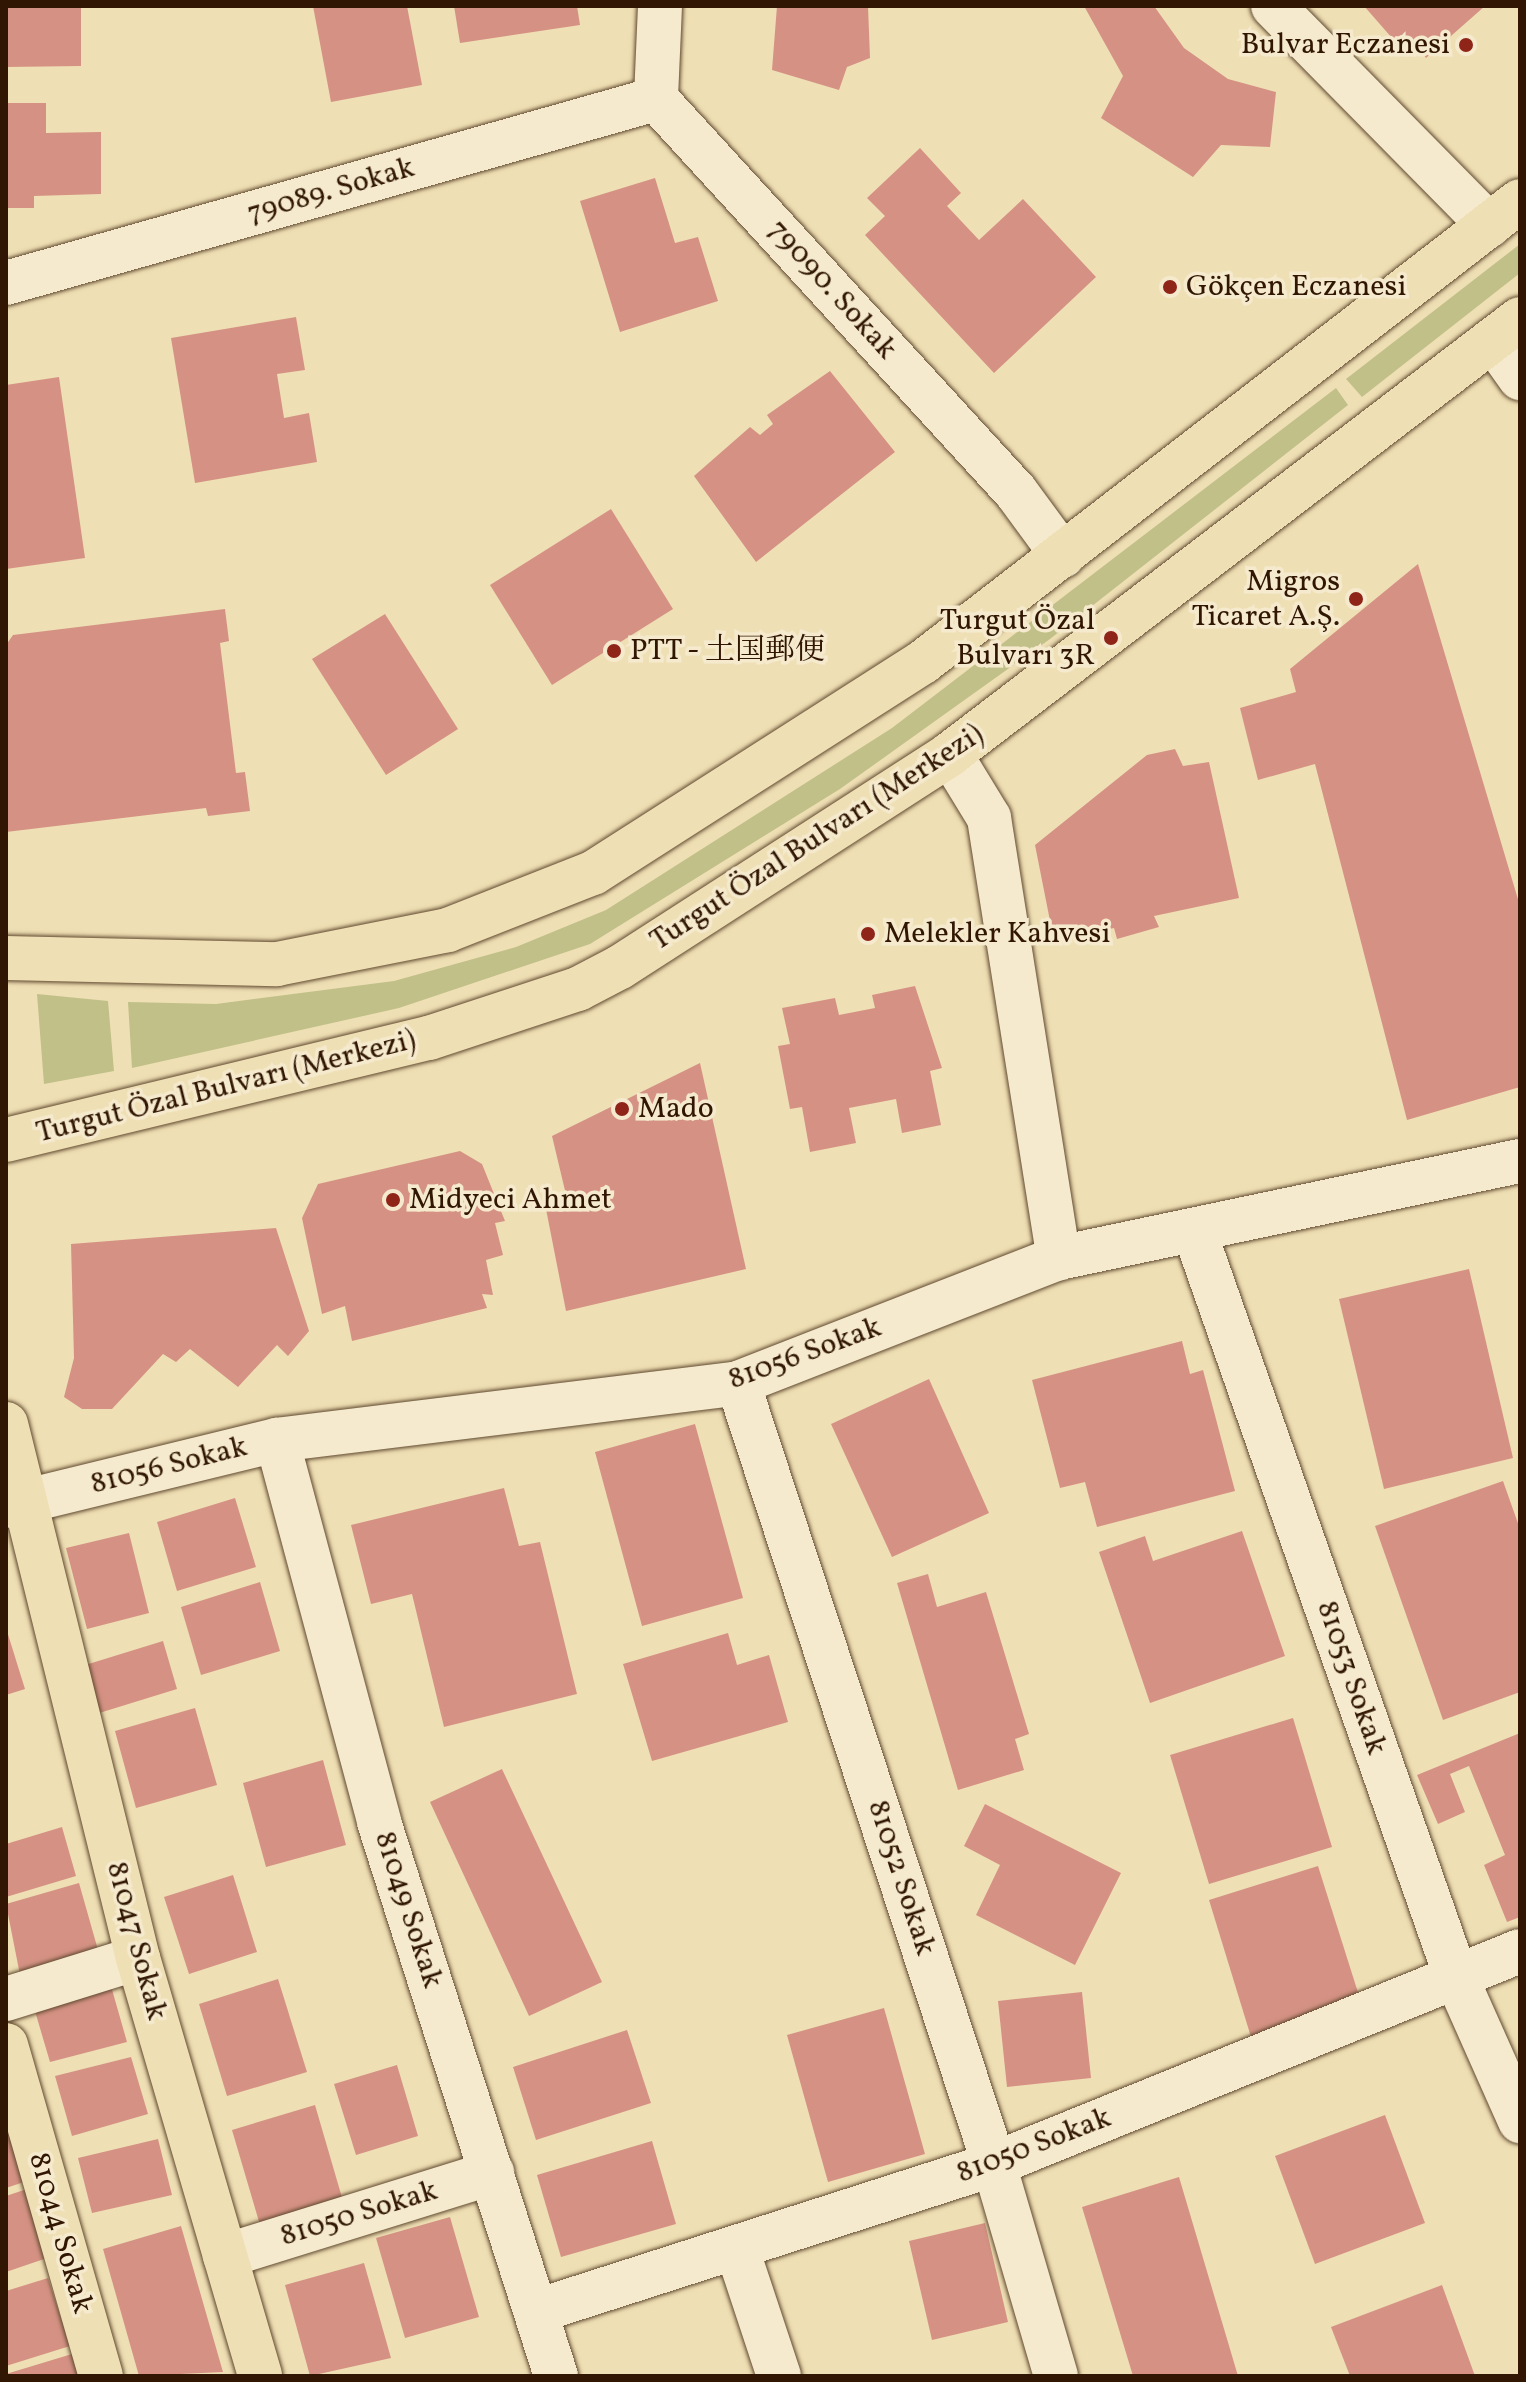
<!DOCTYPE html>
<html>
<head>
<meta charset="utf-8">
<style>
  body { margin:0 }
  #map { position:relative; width:1526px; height:2382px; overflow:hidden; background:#efdfb4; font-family:Vollkorn,"Noto Serif SC",serif }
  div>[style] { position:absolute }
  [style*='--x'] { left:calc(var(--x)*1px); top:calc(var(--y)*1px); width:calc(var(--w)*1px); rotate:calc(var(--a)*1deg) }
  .green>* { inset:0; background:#c1c088 }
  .building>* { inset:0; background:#d59284 }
  .roads { filter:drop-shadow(0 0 2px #60492f) drop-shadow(0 0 2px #60492f) }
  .minor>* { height:44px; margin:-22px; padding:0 22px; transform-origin:22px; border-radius:22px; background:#f5eace }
  .major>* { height:44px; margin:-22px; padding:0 22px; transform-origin:22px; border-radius:22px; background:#efdfb4 }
  .dots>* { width:22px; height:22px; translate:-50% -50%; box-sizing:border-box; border:4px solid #f5eace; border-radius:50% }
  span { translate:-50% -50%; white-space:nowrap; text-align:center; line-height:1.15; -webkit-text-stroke:7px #f5eace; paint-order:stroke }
  .poi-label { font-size:30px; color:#311703 }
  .right { translate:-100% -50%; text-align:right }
  .left { translate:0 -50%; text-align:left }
  .street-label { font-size:30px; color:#311703 }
  .frame { position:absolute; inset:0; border:8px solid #311703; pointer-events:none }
</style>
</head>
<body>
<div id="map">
  <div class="green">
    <i style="clip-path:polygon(1520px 244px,1520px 273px,1362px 397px,1346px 379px)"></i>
    <i style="clip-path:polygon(1336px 388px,1348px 405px,1050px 639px,840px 789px,590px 944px,399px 1008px,132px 1068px,128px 1002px,216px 1004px,394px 981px,516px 947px,606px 910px,892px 728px)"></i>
    <i style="clip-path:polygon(37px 994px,108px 1001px,114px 1071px,44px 1084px)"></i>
  </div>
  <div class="building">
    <i style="clip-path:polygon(6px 6px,81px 6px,81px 66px,6px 67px)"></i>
    <i style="clip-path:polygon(313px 6px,407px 6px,422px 85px,331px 102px)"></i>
    <i style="clip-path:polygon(454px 6px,577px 6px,580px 25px,460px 43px)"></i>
    <i style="clip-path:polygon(777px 6px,868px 6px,870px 58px,847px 67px,839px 90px,772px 70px)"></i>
    <i style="clip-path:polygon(1084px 6px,1154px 6px,1184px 48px,1228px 79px,1276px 92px,1270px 147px,1221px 145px,1193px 177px,1101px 118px,1123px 76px)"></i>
    <i style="clip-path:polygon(1364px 6px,1485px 6px,1426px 58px,1418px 46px,1406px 54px)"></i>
    <i style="clip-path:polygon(6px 103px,46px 103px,46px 133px,101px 132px,101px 194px,34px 196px,34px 208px,6px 208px)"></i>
    <i style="clip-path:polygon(920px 148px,961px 193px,947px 206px,979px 240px,1023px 199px,1096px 277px,994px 373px,865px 235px,885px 216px,867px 198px)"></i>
    <i style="clip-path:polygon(655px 178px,675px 243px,698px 237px,718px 301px,620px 332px,580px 201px)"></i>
    <i style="clip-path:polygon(296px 317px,305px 370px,277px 374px,284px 418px,309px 413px,317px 462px,195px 483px,171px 338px)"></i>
    <i style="clip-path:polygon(830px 371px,895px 452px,756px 562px,694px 476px,750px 427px,760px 435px,773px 424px,767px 415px)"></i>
    <i style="clip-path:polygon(59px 377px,85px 558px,6px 569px,6px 385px)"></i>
    <i style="clip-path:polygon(611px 509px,673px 609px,552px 685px,490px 585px)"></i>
    <i style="clip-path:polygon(1418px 564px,1520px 906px,1520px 1087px,1407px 1120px,1315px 764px,1258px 780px,1240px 708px,1296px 692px,1290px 669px)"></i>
    <i style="clip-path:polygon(225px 609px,229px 641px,220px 643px,236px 773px,245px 772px,250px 811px,208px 816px,206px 808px,6px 832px,6px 645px,13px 635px)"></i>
    <i style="clip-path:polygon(385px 614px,458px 729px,386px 775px,312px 659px)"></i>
    <i style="clip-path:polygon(1175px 749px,1183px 766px,1209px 762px,1239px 898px,1154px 916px,1159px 927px,1117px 939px,1114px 928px,1054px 941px,1035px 845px,1147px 755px)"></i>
    <i style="clip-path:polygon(915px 986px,942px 1068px,930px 1071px,941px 1125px,902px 1133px,896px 1099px,849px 1108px,856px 1143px,810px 1152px,802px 1107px,790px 1109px,778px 1046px,790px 1044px,782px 1008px,835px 998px,839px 1015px,875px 1008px,872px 995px)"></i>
    <i style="clip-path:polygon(700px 1063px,746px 1269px,566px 1311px,545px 1204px,567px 1199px,552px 1136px)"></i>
    <i style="clip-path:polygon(460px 1151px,482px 1164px,505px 1221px,495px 1223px,503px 1255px,486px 1260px,493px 1295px,482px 1294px,487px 1308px,352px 1341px,345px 1306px,322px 1314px,302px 1218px,318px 1184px)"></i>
    <i style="clip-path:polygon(276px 1228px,309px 1331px,288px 1356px,277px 1345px,238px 1387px,190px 1349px,176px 1362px,163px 1354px,112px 1409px,82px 1409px,64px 1397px,74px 1358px,71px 1244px)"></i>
    <i style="clip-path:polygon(1469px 1269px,1513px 1458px,1384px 1489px,1339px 1299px)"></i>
    <i style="clip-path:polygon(1182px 1341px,1190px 1374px,1203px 1370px,1235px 1491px,1097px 1527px,1085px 1482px,1060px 1488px,1032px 1380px)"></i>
    <i style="clip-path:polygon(929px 1379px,989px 1513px,892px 1557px,831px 1424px)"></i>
    <i style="clip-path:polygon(695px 1424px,743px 1598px,642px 1626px,595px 1452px)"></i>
    <i style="clip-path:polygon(1503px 1481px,1520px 1529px,1520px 1692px,1443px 1720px,1375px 1526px)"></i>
    <i style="clip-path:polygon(504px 1488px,519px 1546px,540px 1542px,577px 1694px,444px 1727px,412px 1594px,371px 1604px,351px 1525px)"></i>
    <i style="clip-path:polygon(235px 1498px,256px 1567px,177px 1591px,157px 1522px)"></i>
    <i style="clip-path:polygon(1242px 1531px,1285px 1656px,1150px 1703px,1099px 1552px,1145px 1536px,1153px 1561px)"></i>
    <i style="clip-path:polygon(129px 1533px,149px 1613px,87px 1629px,66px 1548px)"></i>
    <i style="clip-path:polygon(928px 1574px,937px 1607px,986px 1592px,1029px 1734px,1015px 1739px,1024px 1770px,958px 1790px,897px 1583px)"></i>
    <i style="clip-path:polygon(260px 1582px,280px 1651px,201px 1675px,181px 1607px)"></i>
    <i style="clip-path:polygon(6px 1628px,25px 1689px,6px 1695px)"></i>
    <i style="clip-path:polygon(728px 1633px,737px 1665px,769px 1655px,788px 1722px,652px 1761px,623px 1664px)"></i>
    <i style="clip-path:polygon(163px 1641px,177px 1689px,96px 1714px,82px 1666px)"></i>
    <i style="clip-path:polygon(195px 1708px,217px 1785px,136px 1808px,115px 1731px)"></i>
    <i style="clip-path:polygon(1293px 1718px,1332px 1847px,1209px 1884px,1170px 1755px)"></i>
    <i style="clip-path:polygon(1520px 1733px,1520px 1917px,1507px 1922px,1484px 1865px,1505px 1855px,1469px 1766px,1450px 1774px,1465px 1812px,1438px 1824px,1417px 1775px)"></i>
    <i style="clip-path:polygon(323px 1760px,346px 1845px,266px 1867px,243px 1783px)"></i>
    <i style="clip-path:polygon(502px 1769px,602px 1982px,529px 2016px,430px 1802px)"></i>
    <i style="clip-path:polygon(985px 1804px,1121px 1873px,1075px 1965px,976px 1915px,1000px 1865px,964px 1846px)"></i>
    <i style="clip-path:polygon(62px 1827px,76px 1876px,6px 1897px,6px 1844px)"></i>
    <i style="clip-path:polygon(1318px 1866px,1361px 2002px,1251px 2037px,1209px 1900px)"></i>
    <i style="clip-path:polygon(233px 1875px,257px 1952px,189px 1974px,164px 1897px)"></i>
    <i style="clip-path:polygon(79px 1883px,100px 1957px,21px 1980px,6px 1904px)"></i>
    <i style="clip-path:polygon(109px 1979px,127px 2042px,50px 2062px,32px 2001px)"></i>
    <i style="clip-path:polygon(278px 1979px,307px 2072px,227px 2096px,199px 2004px)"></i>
    <i style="clip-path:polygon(1082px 1992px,1091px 2078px,1007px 2087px,998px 2001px)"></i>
    <i style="clip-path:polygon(884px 2008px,925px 2154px,828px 2182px,787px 2035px)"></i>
    <i style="clip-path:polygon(627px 2030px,651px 2103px,536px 2140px,513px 2067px)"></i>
    <i style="clip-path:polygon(131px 2057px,148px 2114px,72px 2136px,55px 2076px)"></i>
    <i style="clip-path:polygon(397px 2065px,418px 2136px,356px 2155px,334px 2084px)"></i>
    <i style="clip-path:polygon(315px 2105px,343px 2201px,260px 2225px,232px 2130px)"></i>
    <i style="clip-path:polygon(1385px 2115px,1425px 2223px,1315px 2264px,1275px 2156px)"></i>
    <i style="clip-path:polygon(6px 2126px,24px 2182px,6px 2188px)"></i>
    <i style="clip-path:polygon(158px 2139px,172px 2195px,92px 2213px,78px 2158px)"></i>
    <i style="clip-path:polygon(652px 2141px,676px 2224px,561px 2257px,537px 2175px)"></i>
    <i style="clip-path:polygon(1179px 2177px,1238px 2376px,1133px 2376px,1082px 2207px)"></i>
    <i style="clip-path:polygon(27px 2189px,47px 2258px,6px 2272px,6px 2196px)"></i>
    <i style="clip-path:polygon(450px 2217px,479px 2317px,405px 2338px,376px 2238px)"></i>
    <i style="clip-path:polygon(985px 2223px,1008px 2322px,932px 2340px,909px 2241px)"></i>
    <i style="clip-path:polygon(181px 2226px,223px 2372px,139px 2376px,103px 2249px)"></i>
    <i style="clip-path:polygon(364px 2263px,391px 2358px,310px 2376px,285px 2285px)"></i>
    <i style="clip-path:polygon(48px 2278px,70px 2346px,6px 2366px,6px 2291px)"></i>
    <i style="clip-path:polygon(1442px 2285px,1475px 2376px,1350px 2376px,1331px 2327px)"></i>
    <i style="clip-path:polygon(72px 2354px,79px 2376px,6px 2376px,6px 2374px)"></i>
  </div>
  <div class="roads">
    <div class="minor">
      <i style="--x:660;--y:6;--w:93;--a:92.5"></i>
      <i style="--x:656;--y:99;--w:533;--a:47.51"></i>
      <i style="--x:1016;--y:492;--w:79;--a:53.7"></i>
      <i style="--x:1273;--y:6;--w:308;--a:45.4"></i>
      <i style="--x:6;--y:283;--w:676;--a:-15.81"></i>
      <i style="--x:1493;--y:340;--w:47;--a:54.6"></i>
      <i style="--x:950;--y:754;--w:75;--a:58.6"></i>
      <i style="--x:989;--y:818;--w:446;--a:81"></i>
      <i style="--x:1194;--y:1230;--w:792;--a:70.67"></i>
      <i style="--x:1456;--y:1977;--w:158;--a:66"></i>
      <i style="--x:738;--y:1383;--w:822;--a:71.85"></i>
      <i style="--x:994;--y:2164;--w:221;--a:73.7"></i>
      <i style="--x:277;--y:1440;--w:395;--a:75"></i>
      <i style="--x:379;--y:1822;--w:582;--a:72.28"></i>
      <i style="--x:6;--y:1506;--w:279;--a:-13.7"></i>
      <i style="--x:277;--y:1440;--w:465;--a:-7"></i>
      <i style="--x:738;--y:1383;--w:344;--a:-21.3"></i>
      <i style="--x:1059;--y:1258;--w:471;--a:-11.9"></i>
      <i style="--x:6;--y:1999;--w:138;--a:-17.3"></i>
      <i style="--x:737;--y:2249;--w:134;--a:71.7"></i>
      <i style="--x:225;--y:2256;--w:280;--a:-17.3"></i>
      <i style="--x:537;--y:2311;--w:480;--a:-17.8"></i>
      <i style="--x:994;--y:2164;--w:567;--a:-22.05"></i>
    </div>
    <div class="major">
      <i style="--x:6;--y:958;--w:271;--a:1.3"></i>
      <i style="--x:277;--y:964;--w:174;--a:-11.2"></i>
      <i style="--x:448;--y:930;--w:156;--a:-21.5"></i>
      <i style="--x:593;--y:873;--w:392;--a:-32.6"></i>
      <i style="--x:923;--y:662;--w:754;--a:-37.68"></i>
      <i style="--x:6;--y:1140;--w:435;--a:-13.6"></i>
      <i style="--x:429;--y:1038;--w:157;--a:-18.2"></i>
      <i style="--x:578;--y:989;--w:47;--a:-27.6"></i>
      <i style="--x:620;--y:967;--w:393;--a:-32.8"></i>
      <i style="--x:950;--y:754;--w:717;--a:-37.35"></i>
      <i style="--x:6;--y:1424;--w:550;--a:76.12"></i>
      <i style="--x:138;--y:1958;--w:435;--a:73.7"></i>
      <i style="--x:6;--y:2045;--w:344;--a:74"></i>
    </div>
  </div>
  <div class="dots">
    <i style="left:1466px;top:45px;background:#8f2418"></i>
    <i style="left:1170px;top:287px;background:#8f2418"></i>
    <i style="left:1356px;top:599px;background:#8f2418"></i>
    <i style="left:1111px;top:638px;background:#8f2418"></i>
    <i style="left:614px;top:651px;background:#8f2418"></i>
    <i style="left:868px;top:934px;background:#8f2418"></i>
    <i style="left:622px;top:1109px;background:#8f2418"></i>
    <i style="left:393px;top:1200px;background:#8f2418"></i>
  </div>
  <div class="poi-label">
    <span class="right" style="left:1450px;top:45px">Bulvar Eczanesi</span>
    <span class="left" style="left:1186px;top:287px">Gökçen Eczanesi</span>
    <span class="right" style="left:1340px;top:599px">Migros<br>Ticaret A.Ş.</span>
    <span class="right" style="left:1095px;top:638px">Turgut Özal<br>Bulvarı 3R</span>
    <span class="left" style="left:630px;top:651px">PTT - 土国郵便</span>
    <span class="left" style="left:884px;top:934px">Melekler Kahvesi</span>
    <span class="left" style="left:638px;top:1109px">Mado</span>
    <span class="left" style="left:409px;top:1200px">Midyeci Ahmet</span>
  </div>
  <div class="street-label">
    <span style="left:331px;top:191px;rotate:-16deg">79089. Sokak</span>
    <span style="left:832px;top:290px;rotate:48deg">79090. Sokak</span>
    <span style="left:817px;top:838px;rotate:-33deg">Turgut Özal Bulvarı (Merkezi)</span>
    <span style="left:226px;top:1087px;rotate:-14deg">Turgut Özal Bulvarı (Merkezi)</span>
    <span style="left:805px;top:1354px;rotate:-20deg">81056 Sokak</span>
    <span style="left:169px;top:1466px;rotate:-14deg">81056 Sokak</span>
    <span style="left:1351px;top:1678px;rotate:71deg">81053 Sokak</span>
    <span style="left:901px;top:1878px;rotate:72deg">81052 Sokak</span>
    <span style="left:408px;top:1910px;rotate:72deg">81049 Sokak</span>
    <span style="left:136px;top:1941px;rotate:75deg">81047 Sokak</span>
    <span style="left:1034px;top:2146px;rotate:-21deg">81050 Sokak</span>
    <span style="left:359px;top:2214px;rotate:-17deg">81050 Sokak</span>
    <span style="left:60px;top:2233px;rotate:74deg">81044 Sokak</span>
  </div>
  <div class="frame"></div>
</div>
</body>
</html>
